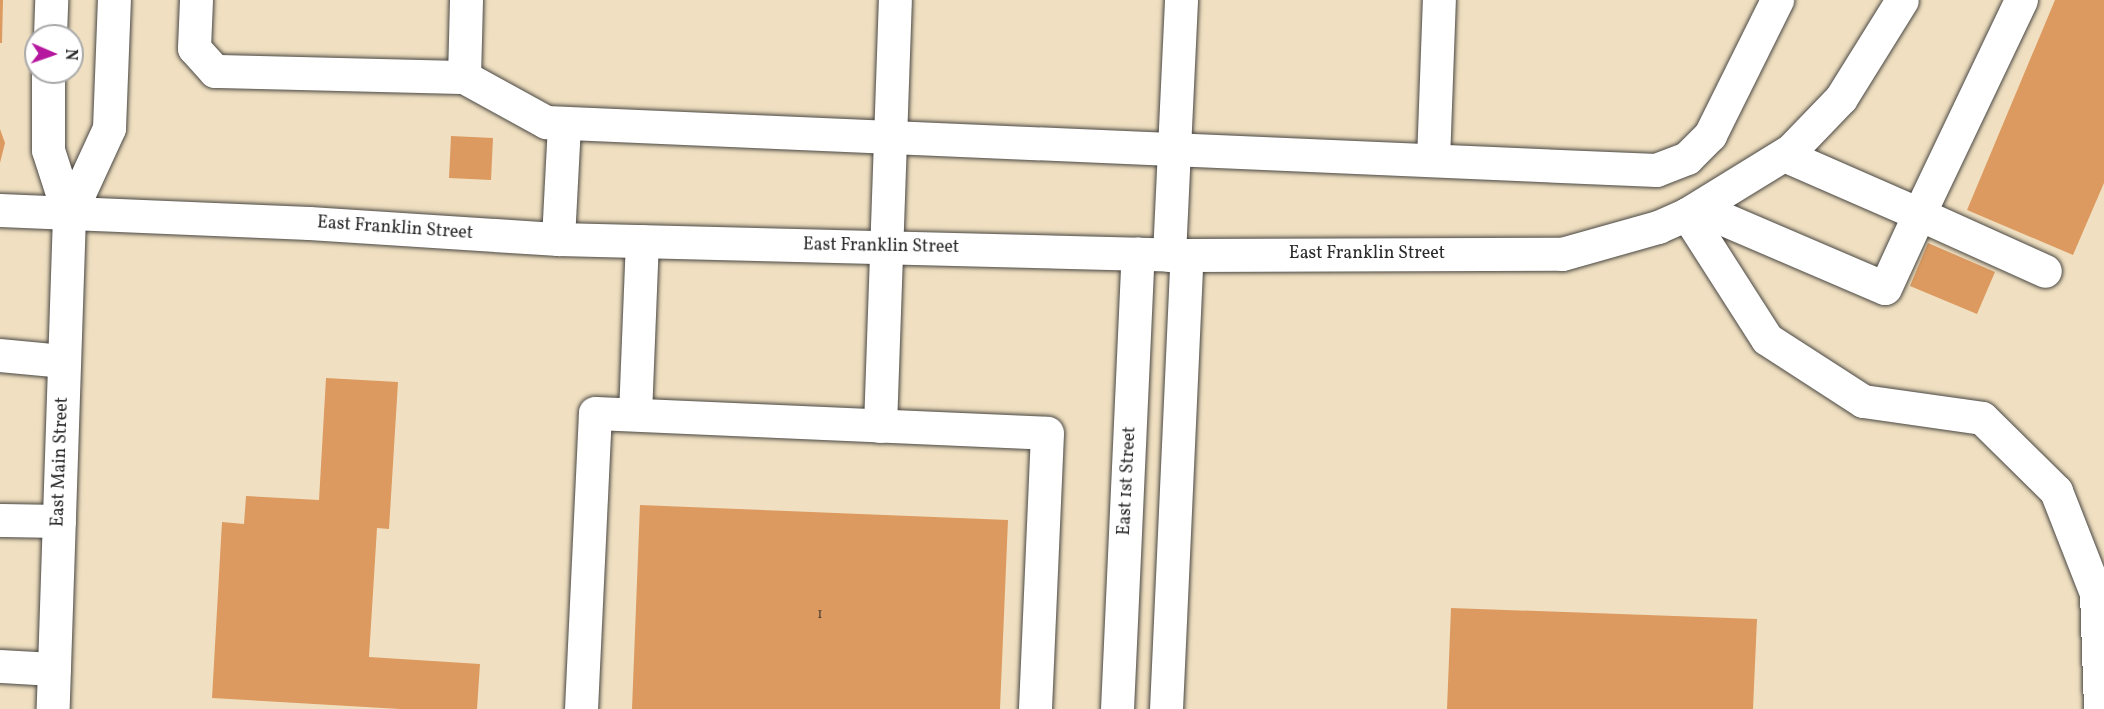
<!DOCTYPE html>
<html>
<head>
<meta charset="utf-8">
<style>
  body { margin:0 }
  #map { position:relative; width:2104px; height:709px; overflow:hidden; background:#f0e0c1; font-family:Vollkorn,serif }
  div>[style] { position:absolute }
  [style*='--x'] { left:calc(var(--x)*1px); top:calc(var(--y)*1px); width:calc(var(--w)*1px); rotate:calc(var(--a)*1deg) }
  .building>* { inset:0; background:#dc9a60 }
  .roads { filter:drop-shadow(0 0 2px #494642) drop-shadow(0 0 2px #494642) }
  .minor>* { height:33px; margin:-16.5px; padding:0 16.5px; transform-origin:16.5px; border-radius:16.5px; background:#fff }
  .major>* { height:33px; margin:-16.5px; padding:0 16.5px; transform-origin:16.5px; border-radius:16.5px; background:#fff }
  span { translate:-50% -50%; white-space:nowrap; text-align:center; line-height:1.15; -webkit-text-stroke:6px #fff; paint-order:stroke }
  .number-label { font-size:15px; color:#574738 }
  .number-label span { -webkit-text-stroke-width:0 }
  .street-label { font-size:18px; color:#2b2b2b }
  .north { position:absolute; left:24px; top:24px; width:60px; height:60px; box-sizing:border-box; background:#fff; border:2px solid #aaa; border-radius:50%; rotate:92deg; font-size:16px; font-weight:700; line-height:24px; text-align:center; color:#2b2b2b }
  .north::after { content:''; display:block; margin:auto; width:21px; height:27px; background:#b5179e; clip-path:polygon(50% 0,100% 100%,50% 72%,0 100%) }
</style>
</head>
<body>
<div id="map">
  <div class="building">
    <i style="clip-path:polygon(0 0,3px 0,2px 43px,0 43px)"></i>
    <i style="clip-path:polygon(2055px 0,2104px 0,2104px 183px,2073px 255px,1967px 210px)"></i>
    <i style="clip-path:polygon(0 129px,5px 143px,0 163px)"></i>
    <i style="clip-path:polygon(451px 136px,493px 138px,491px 180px,449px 178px)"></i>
    <i style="clip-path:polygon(1928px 243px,1995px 272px,1977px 314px,1910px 286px)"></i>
    <i style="clip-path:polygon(326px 378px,398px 382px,389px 529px,377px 528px,369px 657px,480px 664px,477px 709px,400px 709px,212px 698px,222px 522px,244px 524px,246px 496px,319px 500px)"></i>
    <i style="clip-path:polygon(640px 505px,1008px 520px,1000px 709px,632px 709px)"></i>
    <i style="clip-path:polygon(1451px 608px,1757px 619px,1753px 709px,1447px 709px)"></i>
  </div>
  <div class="roads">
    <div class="minor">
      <i style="--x:196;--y:0;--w:48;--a:92.4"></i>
      <i style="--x:194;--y:48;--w:31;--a:48"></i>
      <i style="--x:215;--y:71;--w:249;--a:1.4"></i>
      <i style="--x:464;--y:77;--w:77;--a:-88.5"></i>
      <i style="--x:2021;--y:0;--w:237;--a:115.5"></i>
      <i style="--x:1919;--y:214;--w:138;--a:24.3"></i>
      <i style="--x:464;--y:77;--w:94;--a:28.8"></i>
      <i style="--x:546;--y:122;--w:1111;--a:2.48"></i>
      <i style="--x:1656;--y:170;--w:33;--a:-21"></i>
      <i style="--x:1687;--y:158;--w:33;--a:-45"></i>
      <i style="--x:1710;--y:135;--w:151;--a:-63.6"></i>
      <i style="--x:1433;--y:160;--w:160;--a:-87.9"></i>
      <i style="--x:1698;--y:208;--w:203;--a:23.2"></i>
      <i style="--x:1885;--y:288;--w:81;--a:-65.3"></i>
      <i style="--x:1919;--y:214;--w:147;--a:-156.4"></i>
      <i style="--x:0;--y:210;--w:309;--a:2.4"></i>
      <i style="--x:309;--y:223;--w:250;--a:3.7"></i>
      <i style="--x:558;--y:239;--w:629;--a:1.46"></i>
      <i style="--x:1187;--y:255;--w:375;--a:-0.2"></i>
      <i style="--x:1562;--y:254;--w:100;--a:-15.7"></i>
      <i style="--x:1658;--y:227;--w:32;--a:-24"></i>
      <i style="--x:1687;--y:214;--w:122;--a:-31.6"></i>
      <i style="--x:1791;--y:150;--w:72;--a:-46.1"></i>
      <i style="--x:1841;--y:98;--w:115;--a:-58.1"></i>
      <i style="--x:1687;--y:214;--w:148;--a:57.4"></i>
      <i style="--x:1767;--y:339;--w:114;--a:32.9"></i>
      <i style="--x:1863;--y:401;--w:120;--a:8.1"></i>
      <i style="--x:1982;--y:418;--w:104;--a:44.6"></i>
      <i style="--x:2056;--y:491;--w:110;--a:68.6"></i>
      <i style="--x:2096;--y:593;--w:116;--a:88"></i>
      <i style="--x:558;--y:239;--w:116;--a:-87"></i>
      <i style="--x:1169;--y:255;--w:255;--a:-87.3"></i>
      <i style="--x:0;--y:355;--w:64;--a:5.4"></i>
      <i style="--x:635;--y:414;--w:173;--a:-87.7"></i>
      <i style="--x:880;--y:426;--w:426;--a:-88"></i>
      <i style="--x:0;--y:520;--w:59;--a:1"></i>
      <i style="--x:0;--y:666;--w:54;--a:3.2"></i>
      <i style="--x:581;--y:709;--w:296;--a:-87.3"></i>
      <i style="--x:595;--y:413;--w:452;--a:2.5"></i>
      <i style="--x:1047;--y:433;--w:276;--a:92.5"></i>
      <i style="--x:1117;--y:709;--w:456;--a:-87.4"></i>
      <i style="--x:1166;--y:709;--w:454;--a:-87.4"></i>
    </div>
    <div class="major">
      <i style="--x:50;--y:36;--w:36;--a:-88"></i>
      <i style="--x:48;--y:72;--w:78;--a:90"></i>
      <i style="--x:48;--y:150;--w:68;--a:72.1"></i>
      <i style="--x:69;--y:215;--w:494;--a:91.9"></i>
      <i style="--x:69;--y:215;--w:96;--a:-65.3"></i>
      <i style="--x:109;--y:128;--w:128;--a:-87.8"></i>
    </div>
  </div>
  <div class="number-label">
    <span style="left:820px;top:615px">1</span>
  </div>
  <div class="street-label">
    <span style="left:395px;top:229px;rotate:4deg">East Franklin Street</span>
    <span style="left:881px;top:247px;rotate:1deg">East Franklin Street</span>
    <span style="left:1367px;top:254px">East Franklin Street</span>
    <span style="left:61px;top:462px;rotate:-88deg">East Main Street</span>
    <span style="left:1128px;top:481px;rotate:-87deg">East 1st Street</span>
  </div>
  <div class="north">N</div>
</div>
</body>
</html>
